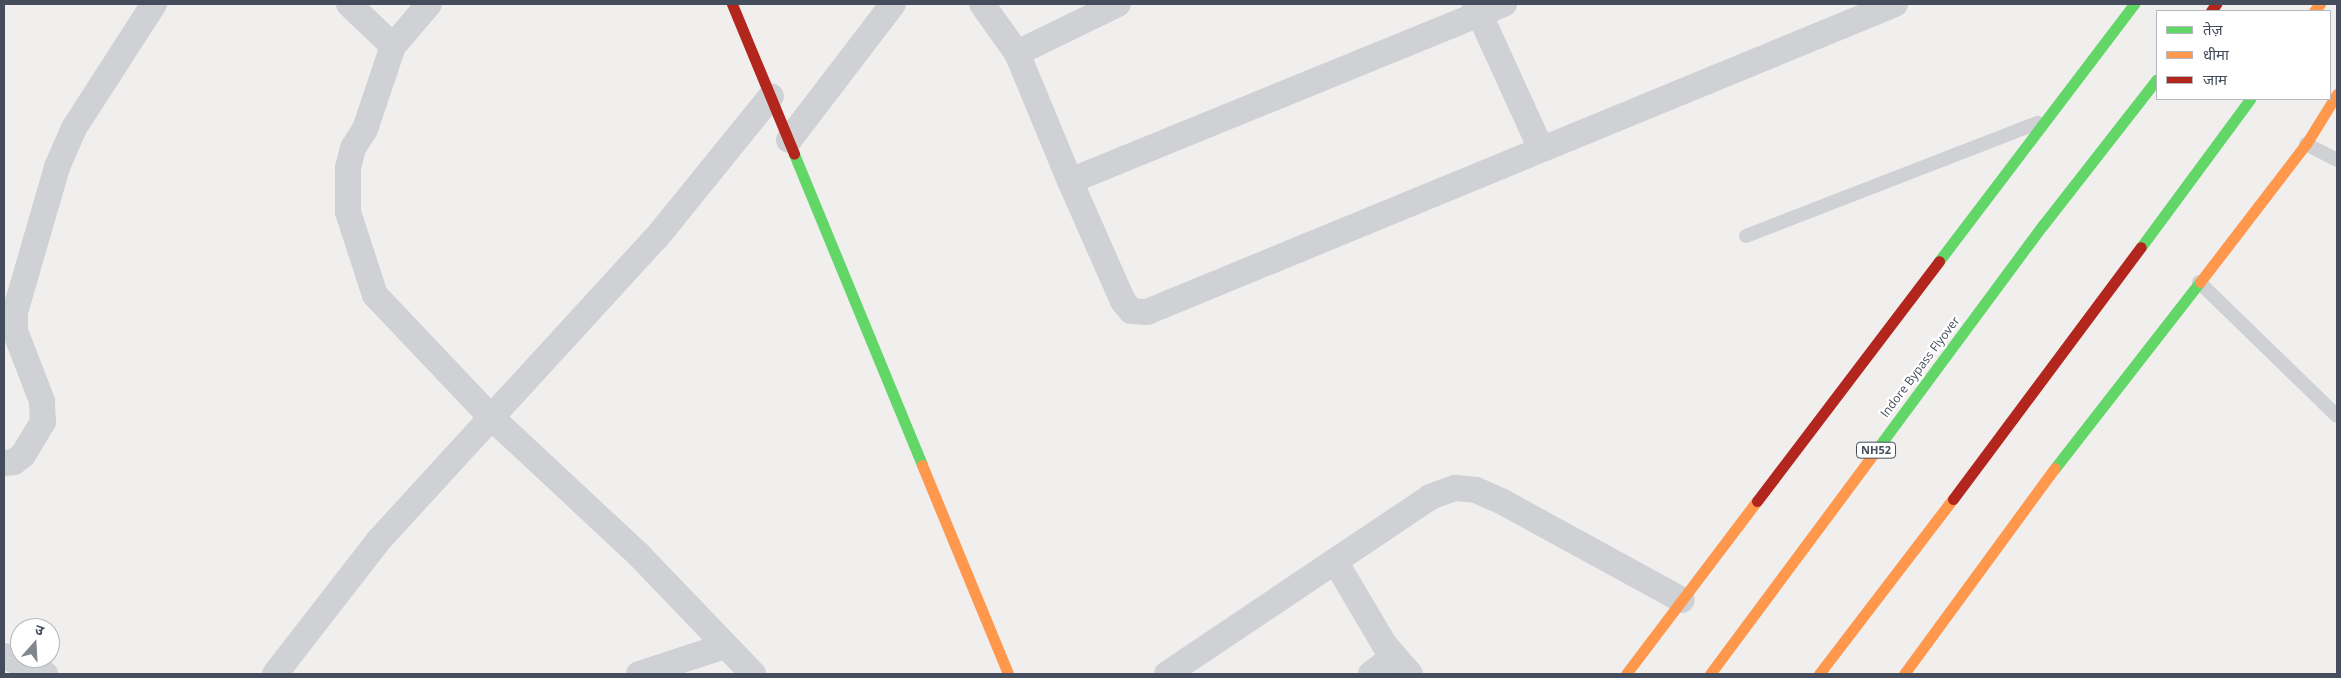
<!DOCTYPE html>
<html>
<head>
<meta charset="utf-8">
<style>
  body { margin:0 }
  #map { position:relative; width:2341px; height:678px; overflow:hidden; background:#f0efee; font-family:"Open Sans","Noto Sans Devanagari",sans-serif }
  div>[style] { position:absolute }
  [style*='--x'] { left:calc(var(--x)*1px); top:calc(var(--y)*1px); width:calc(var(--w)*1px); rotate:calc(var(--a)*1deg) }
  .lane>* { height:14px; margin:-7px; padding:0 7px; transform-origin:7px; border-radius:7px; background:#cfd1d4 }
  .street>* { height:26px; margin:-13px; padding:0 13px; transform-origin:13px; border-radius:13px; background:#cfd1d4 }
  .fast>* { height:11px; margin:-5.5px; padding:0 5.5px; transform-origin:5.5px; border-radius:5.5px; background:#63d668 }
  .slow>* { height:11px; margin:-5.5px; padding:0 5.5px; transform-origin:5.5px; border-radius:5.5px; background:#ff974d }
  .jam>* { height:11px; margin:-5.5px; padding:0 5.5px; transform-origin:5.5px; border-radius:5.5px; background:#b3261e }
  span { translate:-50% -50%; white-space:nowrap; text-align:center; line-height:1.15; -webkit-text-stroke:4.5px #fff; paint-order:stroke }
  .shield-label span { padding:1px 4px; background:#fff; border:1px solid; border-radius:4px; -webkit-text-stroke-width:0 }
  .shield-label { font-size:11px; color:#454d5c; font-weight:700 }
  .street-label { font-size:12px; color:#454d5c }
  .frame { position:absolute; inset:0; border:5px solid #454d5c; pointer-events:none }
  .legend { position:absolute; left:2156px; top:10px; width:175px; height:90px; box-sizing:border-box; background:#fff; border:1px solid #b5b8be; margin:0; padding:6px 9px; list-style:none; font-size:15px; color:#454d5c }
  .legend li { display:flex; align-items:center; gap:10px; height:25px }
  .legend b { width:25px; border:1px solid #b5b8be }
  .north { position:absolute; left:10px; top:618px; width:50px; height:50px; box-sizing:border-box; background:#fff; border:1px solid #b5b8be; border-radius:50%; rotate:19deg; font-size:14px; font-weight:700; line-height:20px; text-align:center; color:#454d5c }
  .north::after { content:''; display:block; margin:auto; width:18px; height:22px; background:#81868f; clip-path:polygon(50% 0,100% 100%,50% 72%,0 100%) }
</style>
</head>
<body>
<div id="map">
  <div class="lane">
    <i style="--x:2306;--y:144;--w:35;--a:27"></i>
    <i style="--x:1746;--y:236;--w:313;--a:-21.2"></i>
    <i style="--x:2199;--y:282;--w:192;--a:44.2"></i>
  </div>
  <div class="street">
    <i style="--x:349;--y:4;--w:61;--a:43.7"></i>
    <i style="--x:393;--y:46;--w:88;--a:108.6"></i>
    <i style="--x:365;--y:129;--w:22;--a:122"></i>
    <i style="--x:353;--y:148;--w:21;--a:104"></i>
    <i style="--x:348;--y:168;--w:44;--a:90"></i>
    <i style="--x:348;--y:212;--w:87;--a:72"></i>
    <i style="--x:375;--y:295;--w:167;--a:46.5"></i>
    <i style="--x:490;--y:416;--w:204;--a:43"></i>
    <i style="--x:639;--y:555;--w:165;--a:46.2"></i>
    <i style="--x:982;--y:4;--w:60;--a:54.5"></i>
    <i style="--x:1017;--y:53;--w:139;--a:67.5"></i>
    <i style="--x:1070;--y:181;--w:469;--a:-22.2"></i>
    <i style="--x:1475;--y:4;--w:159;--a:65.5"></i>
    <i style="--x:393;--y:46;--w:55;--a:-49.4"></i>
    <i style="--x:1017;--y:53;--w:112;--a:-25.9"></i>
    <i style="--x:789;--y:140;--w:171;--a:-52.6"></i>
    <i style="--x:1070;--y:181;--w:131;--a:66.2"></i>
    <i style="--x:1123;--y:301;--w:13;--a:51"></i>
    <i style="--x:1131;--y:311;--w:16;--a:4"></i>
    <i style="--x:1147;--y:312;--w:809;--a:-22.38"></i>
    <i style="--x:4;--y:463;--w:10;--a:-6"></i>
    <i style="--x:14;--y:462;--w:11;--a:-38"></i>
    <i style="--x:23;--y:455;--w:39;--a:-59"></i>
    <i style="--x:43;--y:422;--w:21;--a:-93"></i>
    <i style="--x:42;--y:401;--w:75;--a:-111.1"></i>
    <i style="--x:15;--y:331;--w:19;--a:-90"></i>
    <i style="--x:15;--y:312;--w:151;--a:-73.8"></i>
    <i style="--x:57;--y:167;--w:43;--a:-66.4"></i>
    <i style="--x:74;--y:128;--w:148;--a:-57.2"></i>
    <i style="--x:1335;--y:561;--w:96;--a:59.4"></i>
    <i style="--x:1384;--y:644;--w:40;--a:49"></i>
    <i style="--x:4;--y:656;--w:45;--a:23.7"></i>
    <i style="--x:275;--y:674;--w:170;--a:-52.2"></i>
    <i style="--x:379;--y:540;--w:411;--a:-47.5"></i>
    <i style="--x:657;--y:237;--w:181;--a:-51"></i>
    <i style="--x:639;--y:674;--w:90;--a:-18"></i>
    <i style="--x:1167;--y:674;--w:317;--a:-33.9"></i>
    <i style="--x:1430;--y:497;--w:27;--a:-20"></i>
    <i style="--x:1455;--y:488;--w:21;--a:5"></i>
    <i style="--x:1476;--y:490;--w:27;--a:24"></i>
    <i style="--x:1501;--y:501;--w:206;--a:28.7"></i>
    <i style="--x:1371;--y:674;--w:29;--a:-38"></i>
  </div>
  <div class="fast">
    <i style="--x:794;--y:154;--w:336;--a:67.6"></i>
    <i style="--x:2141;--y:247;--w:184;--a:-53.6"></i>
    <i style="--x:1939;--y:261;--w:323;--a:-52.8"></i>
    <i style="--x:1874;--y:453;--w:284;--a:-53.5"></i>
    <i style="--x:2043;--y:225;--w:185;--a:-52"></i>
    <i style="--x:2055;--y:468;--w:236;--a:-52.1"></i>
  </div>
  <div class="slow">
    <i style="--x:2314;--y:11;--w:9;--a:-49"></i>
    <i style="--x:2200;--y:282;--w:174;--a:-52.5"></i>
    <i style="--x:2306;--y:144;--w:59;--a:-58.2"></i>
    <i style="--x:922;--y:465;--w:226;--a:67.6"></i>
    <i style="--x:1626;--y:674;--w:217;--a:-52.9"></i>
    <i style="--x:1710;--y:674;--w:275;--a:-53.4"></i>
    <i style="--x:1819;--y:674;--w:220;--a:-52.6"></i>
    <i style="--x:1904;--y:674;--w:255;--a:-53.8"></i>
  </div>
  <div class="jam">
    <i style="--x:732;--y:4;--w:162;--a:67.5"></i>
    <i style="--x:2211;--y:11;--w:9;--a:-54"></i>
    <i style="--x:1953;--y:499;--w:314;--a:-53.3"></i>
    <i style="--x:1757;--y:501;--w:301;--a:-52.8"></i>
  </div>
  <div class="shield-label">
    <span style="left:1876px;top:450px">NH52</span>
  </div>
  <div class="street-label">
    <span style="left:1920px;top:367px;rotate:-53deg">Indore Bypass Flyover</span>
  </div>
  <div class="frame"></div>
  <ul class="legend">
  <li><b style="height:6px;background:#63d668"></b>तेज़</li>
  <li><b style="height:6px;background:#ff974d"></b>धीमा</li>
  <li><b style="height:6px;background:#b3261e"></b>जाम</li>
  </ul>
  <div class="north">उ</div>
</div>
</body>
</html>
